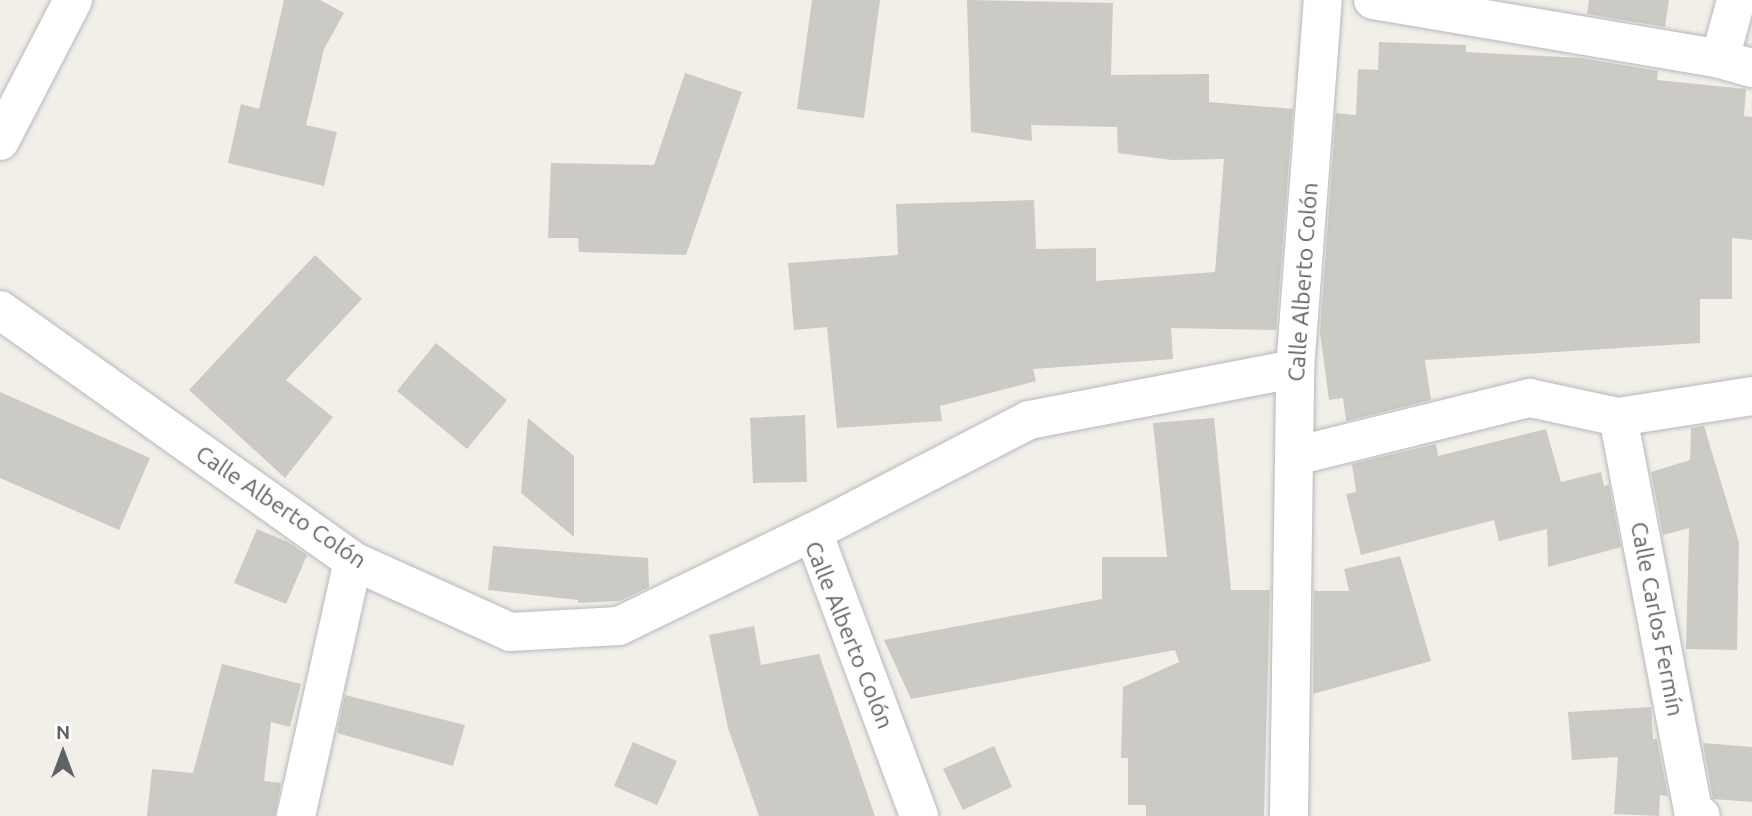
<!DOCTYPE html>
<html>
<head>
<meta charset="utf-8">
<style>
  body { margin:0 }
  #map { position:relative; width:1752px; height:816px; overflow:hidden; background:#f1efe8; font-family:Ubuntu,sans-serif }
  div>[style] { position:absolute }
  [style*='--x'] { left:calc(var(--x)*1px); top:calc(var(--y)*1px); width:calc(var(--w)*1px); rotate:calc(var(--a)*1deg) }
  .building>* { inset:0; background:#cccac5 }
  .roads { filter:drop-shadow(0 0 2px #b5b8bc) drop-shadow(0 0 2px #b5b8bc) }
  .street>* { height:38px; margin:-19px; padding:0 19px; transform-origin:19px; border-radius:19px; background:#fff }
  span { translate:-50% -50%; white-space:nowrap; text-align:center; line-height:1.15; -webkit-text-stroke:5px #fff; paint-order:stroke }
  .street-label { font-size:23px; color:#5f6368 }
  .north { position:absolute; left:28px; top:718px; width:70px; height:70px; -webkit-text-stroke:5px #fff; paint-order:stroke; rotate:0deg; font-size:19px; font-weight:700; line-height:28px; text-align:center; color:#5f6368 }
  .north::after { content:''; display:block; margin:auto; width:24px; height:32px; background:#5f6368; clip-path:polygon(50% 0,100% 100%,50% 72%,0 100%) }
</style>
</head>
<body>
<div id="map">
  <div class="building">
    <i style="clip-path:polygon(284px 0,320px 0,344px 13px,324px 49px,306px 125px,337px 132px,324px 186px,228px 163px,241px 104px,259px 109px)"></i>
    <i style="clip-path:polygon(812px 0,880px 0,864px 118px,797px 109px)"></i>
    <i style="clip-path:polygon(967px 0,1113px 3px,1111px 75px,1209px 74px,1209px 102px,1293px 109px,1276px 330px,1171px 328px,1173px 359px,1033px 369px,1036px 381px,940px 406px,942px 421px,837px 428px,827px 327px,794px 330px,788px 263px,898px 255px,896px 204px,1034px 200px,1036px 249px,1096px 248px,1096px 281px,1215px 272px,1224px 159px,1172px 160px,1118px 153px,1117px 127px,1031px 125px,1032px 141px,971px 132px)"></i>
    <i style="clip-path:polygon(1589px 0,1669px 0,1665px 27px,1587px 14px)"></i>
    <i style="clip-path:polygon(1379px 42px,1466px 45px,1466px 52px,1581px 58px,1658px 71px,1657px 80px,1746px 89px,1744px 116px,1752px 117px,1752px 240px,1732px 238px,1732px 299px,1700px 299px,1700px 343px,1425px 360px,1431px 400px,1346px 421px,1343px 398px,1329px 400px,1320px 332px,1336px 113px,1356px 115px,1358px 69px,1378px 70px)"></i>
    <i style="clip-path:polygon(685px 73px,742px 92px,686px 255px,579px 252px,578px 238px,548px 238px,551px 163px,654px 165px)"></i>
    <i style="clip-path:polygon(315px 255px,362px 299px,286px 380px,333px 417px,285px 478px,189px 390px)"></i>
    <i style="clip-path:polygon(436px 343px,507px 400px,467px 449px,397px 391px)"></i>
    <i style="clip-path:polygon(0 392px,150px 458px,119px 530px,0 478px)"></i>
    <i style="clip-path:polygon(805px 415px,807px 482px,753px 483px,750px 418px)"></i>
    <i style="clip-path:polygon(528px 418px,574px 456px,574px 537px,521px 493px)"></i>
    <i style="clip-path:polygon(1214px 418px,1231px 590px,1270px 590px,1264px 816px,1146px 816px,1146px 805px,1128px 805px,1128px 758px,1121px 758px,1123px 687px,1179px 662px,1175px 650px,911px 699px,884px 640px,1102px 599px,1102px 557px,1167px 557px,1153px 423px)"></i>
    <i style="clip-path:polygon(1704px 426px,1739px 542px,1737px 650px,1686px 649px,1689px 528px,1663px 535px,1651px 472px,1690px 460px,1691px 428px)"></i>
    <i style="clip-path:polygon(1546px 429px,1561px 482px,1601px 472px,1604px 486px,1609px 485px,1621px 547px,1548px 567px,1547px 529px,1499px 541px,1494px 520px,1361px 555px,1346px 494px,1356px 492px,1352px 464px,1436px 444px,1438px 456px)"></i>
    <i style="clip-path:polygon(257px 529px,288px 542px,307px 555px,286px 604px,234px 583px)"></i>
    <i style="clip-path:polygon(493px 546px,648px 558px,649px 587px,620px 601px,578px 603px,578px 600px,488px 590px)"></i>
    <i style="clip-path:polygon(1400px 556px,1431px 661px,1313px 694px,1314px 591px,1349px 591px,1344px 569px)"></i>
    <i style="clip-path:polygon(754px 626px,761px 665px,819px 654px,875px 816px,759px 816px,728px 728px,709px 635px)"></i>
    <i style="clip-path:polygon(222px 664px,301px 684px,290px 727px,271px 722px,264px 781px,281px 783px,275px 816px,147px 816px,152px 769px,193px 773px)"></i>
    <i style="clip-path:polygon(345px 695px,465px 725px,453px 766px,337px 733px)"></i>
    <i style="clip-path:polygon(1651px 707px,1653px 739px,1657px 739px,1668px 796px,1660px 795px,1659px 816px,1614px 814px,1618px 757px,1572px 760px,1568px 712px)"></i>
    <i style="clip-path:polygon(633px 742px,677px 761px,657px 805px,614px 786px)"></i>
    <i style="clip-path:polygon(1703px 743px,1752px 747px,1752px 802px,1713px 799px)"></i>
    <i style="clip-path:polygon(994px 746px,1012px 787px,963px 810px,943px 769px)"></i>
  </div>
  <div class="roads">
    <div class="street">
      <i style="--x:1373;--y:0;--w:352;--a:9.6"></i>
      <i style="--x:1720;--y:59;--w:33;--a:16"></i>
      <i style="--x:1720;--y:59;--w:61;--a:-74.8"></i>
      <i style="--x:0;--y:141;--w:159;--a:-62.6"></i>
      <i style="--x:0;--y:310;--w:433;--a:35.4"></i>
      <i style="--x:353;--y:561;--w:172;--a:24.3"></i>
      <i style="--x:510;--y:632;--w:109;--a:-3.2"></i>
      <i style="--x:619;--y:626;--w:216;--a:-25.9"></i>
      <i style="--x:813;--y:532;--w:243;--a:-27.4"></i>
      <i style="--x:1029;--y:420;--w:271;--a:-10.9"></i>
      <i style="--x:1618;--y:417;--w:404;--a:79.2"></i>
      <i style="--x:1694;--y:814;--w:7;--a:16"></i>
      <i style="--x:1295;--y:456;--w:242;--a:-13.9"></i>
      <i style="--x:1530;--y:398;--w:90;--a:12.2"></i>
      <i style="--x:1618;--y:417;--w:136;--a:-8.9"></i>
      <i style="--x:813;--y:532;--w:303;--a:69.5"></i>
      <i style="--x:296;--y:816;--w:261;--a:-77.4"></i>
      <i style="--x:1289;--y:816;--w:447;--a:-89.2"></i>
      <i style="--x:1295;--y:369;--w:370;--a:-85.7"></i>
    </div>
  </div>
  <div class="street-label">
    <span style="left:1303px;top:282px;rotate:-86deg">Calle Alberto Colón</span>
    <span style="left:281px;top:507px;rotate:34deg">Calle Alberto Colón</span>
    <span style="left:1657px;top:619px;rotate:79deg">Calle Carlos Fermín</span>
    <span style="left:849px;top:635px;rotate:68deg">Calle Alberto Colón</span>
  </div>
  <div class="north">N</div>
</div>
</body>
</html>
